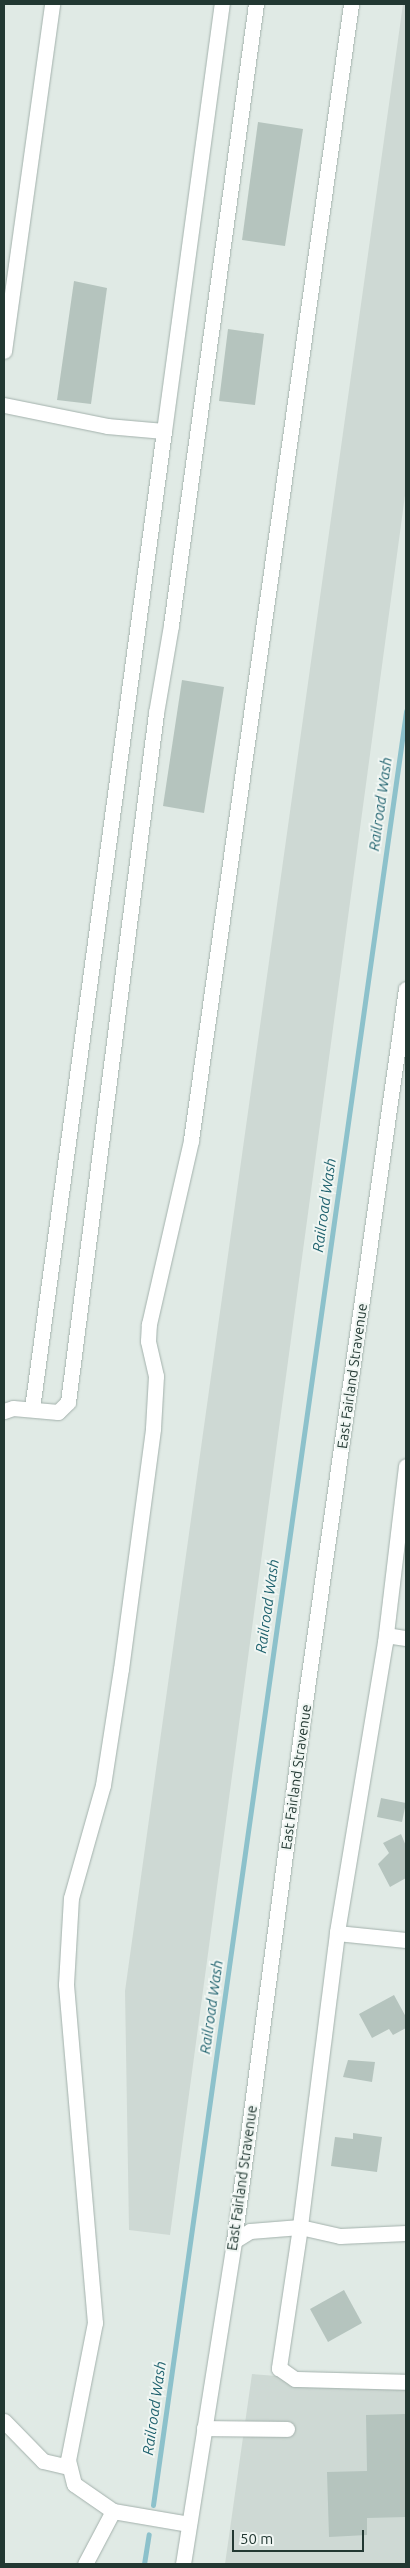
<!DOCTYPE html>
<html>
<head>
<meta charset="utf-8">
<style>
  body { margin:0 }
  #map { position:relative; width:410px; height:2568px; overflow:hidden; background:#e0eae5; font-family:Ubuntu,sans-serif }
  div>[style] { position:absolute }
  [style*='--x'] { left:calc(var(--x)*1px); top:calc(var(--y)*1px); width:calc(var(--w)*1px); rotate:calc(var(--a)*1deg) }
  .built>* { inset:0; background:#ced9d4 }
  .stream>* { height:5px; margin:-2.5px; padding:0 2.5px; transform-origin:2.5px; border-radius:2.5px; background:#8cc1cb }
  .building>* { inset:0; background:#b5c4be }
  .roads { filter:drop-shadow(0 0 1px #a3b1ac) drop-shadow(0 0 1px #a3b1ac) }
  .minor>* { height:15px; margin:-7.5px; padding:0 7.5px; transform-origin:7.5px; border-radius:7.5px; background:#fff }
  span { translate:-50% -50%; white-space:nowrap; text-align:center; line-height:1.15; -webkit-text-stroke:4px #f0f6f3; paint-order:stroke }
  .street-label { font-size:14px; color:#223832 }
  .water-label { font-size:15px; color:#21636f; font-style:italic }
  .frame { position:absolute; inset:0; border:5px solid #223832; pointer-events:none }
  .scale { position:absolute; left:232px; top:2530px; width:132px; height:22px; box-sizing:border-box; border:2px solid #223832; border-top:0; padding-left:6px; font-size:15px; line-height:18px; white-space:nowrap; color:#223832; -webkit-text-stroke:4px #f0f6f3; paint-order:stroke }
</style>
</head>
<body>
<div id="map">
  <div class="built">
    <i style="clip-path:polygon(403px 4px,406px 4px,406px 488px,170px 2235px,129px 2230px,125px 1991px)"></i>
    <i style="clip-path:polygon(252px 2374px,406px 2386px,406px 2564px,225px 2564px)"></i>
  </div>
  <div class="stream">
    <i style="--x:153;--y:2505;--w:1812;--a:-81.97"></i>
    <i style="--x:144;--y:2564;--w:30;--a:-81"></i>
  </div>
  <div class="building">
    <i style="clip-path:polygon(258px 122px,303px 129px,285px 246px,242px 240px)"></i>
    <i style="clip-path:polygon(74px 281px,107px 288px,91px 404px,57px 400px)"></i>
    <i style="clip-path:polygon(228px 329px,264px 334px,255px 405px,219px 401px)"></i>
    <i style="clip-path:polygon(182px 680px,224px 687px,204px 813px,163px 806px)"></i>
    <i style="clip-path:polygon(381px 1798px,406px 1803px,402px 1822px,377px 1817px)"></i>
    <i style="clip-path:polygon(401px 1834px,406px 1846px,406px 1878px,390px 1887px,378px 1864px,389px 1853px,383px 1843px)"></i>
    <i style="clip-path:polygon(394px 1995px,406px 2017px,406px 2028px,393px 2035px,389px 2029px,372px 2038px,359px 2014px)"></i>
    <i style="clip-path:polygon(348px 2060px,375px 2062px,372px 2082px,343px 2077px)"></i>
    <i style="clip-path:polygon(353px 2133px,382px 2137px,377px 2172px,331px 2166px,335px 2137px,353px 2139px)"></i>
    <i style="clip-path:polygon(344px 2290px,362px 2323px,328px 2342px,310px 2309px)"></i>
    <i style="clip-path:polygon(406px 2414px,406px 2517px,367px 2518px,367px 2535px,329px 2537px,327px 2472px,367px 2471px,366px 2415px)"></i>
  </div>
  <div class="roads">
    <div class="minor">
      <i style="--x:4;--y:351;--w:350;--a:-82.1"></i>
      <i style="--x:4;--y:405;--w:105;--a:11.5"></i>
      <i style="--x:107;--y:426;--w:57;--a:5"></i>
      <i style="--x:164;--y:431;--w:987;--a:97.69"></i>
      <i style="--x:164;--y:431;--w:431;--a:-82.3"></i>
      <i style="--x:4;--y:1411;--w:9;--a:-18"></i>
      <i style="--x:13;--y:1408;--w:45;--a:5.1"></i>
      <i style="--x:58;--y:1412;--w:14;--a:-45"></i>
      <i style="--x:68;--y:1402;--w:695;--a:-82.72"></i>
      <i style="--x:156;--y:713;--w:89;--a:-80.3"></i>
      <i style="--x:171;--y:625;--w:627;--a:-82.21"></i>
      <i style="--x:406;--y:1466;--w:177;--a:96.8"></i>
      <i style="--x:385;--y:1642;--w:295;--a:99.4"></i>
      <i style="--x:337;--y:1933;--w:296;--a:97.2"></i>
      <i style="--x:300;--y:2227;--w:143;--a:98.5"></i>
      <i style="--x:279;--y:2368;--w:19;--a:35"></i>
      <i style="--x:295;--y:2379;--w:111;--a:1.5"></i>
      <i style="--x:386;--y:1635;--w:20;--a:9"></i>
      <i style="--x:337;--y:1933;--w:69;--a:5.8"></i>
      <i style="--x:234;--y:2241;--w:19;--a:-32"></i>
      <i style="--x:250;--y:2231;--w:50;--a:-4.6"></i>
      <i style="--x:300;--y:2227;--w:41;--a:12.7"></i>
      <i style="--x:340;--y:2236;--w:66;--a:-2.6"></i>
      <i style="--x:4;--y:2421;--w:56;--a:45.7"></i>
      <i style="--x:43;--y:2461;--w:27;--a:13"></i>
      <i style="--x:204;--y:2428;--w:83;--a:0.7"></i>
      <i style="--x:113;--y:2511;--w:47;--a:-145.3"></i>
      <i style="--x:74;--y:2484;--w:25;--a:-104"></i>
      <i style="--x:68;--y:2460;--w:140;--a:-78.9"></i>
      <i style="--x:95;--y:2323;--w:340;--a:-94.9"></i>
      <i style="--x:66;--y:1984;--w:86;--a:-86.7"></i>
      <i style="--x:71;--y:1898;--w:117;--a:-74.2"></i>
      <i style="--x:103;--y:1785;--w:117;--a:-81.2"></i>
      <i style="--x:121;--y:1669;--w:243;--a:-82.4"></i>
      <i style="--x:153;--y:1428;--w:52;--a:-86.7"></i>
      <i style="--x:156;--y:1376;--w:36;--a:-103"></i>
      <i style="--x:148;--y:1341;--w:17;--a:-87"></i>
      <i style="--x:149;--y:1324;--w:189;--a:-77.1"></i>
      <i style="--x:191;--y:1140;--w:1147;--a:-81.98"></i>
      <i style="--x:85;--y:2564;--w:60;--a:-62.2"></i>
      <i style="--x:113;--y:2511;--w:77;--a:9.7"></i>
      <i style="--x:183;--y:2564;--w:327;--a:-81"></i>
      <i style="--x:234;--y:2241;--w:558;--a:-82.48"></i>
      <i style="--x:307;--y:1688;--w:706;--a:-81.94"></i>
    </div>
  </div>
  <div class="street-label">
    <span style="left:352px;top:1376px;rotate:-82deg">East Fairland Stravenue</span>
    <span style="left:296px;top:1777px;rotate:-82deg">East Fairland Stravenue</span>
    <span style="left:242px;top:2178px;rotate:-82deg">East Fairland Stravenue</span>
  </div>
  <div class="water-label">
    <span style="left:380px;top:804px;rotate:-82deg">Railroad Wash</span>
    <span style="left:324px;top:1205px;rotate:-82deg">Railroad Wash</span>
    <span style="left:267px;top:1606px;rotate:-82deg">Railroad Wash</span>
    <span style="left:211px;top:2007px;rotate:-82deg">Railroad Wash</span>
    <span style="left:154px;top:2408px;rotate:-82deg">Railroad Wash</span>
  </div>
  <div class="frame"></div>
  <div class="scale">50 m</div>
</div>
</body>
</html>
